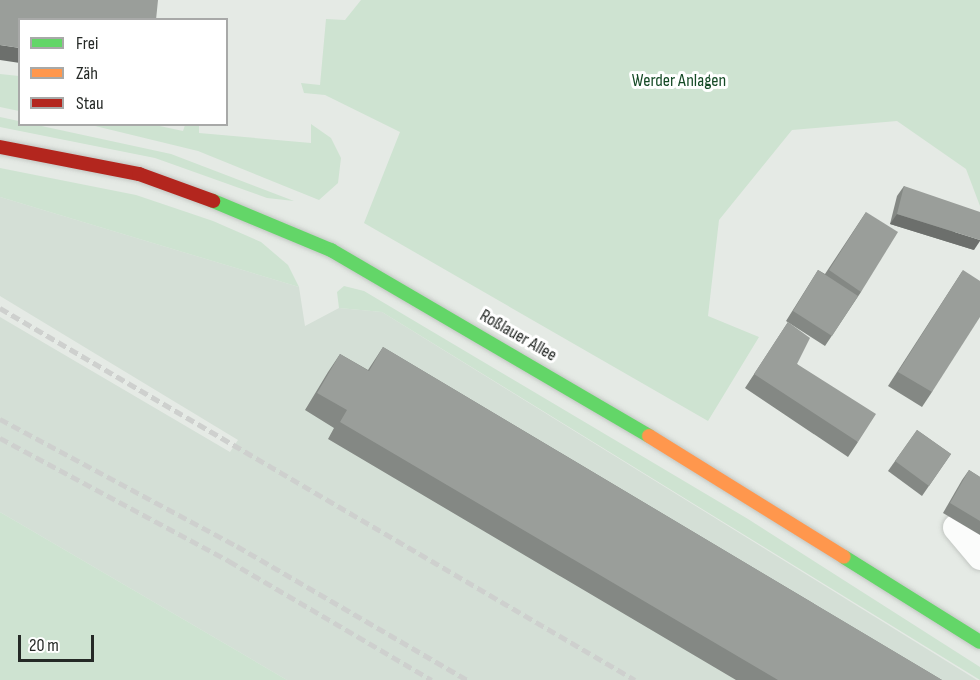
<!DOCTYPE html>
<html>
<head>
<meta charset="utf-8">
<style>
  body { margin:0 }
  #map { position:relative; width:980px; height:680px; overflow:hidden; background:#e5eae5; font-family:"Sofia Sans Condensed",sans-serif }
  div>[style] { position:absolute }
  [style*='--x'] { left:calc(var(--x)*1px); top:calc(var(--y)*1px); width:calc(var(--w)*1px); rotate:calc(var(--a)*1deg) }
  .built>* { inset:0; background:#d4dfd6 }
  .green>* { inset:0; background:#cee3d1 }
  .roads { filter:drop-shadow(0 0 2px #c2c6c2) drop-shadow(0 0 2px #c2c6c2) }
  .street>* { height:27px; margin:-13.5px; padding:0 13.5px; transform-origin:13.5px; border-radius:13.5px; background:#fbfcfb }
  .fast>* { height:14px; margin:-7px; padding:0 7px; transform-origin:7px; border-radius:7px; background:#63d668 }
  .slow>* { height:14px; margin:-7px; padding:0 7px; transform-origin:7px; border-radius:7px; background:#ff974d }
  .jam>* { height:14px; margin:-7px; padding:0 7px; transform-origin:7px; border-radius:7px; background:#b3261e }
  .rail>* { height:4.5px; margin-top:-2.25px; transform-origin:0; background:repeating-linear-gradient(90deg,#ced0ce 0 9px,transparent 0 13.5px) }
  .wall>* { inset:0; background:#848884 }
  .shaded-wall>* { inset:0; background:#6c6f6c }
  .building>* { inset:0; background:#9a9e9a }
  span { translate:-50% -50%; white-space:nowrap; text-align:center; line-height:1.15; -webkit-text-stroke:6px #fff; paint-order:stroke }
  .park-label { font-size:18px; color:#154a26 }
  .street-label { font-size:18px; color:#252926 }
  .legend { position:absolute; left:18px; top:18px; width:210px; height:108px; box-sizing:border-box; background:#fff; border:2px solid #a8a9a8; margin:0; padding:8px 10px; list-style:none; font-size:18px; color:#252926 }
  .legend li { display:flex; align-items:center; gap:12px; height:30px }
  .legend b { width:30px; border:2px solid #a8a9a8 }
  .scale { position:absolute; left:18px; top:635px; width:76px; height:27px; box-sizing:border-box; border:3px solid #252926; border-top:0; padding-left:8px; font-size:18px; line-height:21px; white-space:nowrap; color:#252926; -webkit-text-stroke:4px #fff; paint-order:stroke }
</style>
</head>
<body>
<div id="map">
  <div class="built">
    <i style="clip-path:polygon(0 197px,299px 287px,305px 326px,339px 308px,382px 312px,977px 680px,287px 680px,0 512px,0 317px,230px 452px,238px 440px,0 296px)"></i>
  </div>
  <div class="green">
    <i style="clip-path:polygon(361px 0,980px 0,980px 206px,966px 169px,897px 121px,792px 130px,719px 220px,708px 316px,759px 337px,708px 421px,364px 223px,400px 132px,325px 95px,304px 93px,301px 83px,320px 85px,326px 19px,345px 20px)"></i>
    <i style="clip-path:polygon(0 74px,19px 76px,19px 111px,0 107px)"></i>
    <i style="clip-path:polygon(0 117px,171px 154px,294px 201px,267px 198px,155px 158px,0 127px)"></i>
    <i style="clip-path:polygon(311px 124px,331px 138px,341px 158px,338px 183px,319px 200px,198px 151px,91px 125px,155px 125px,183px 131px,185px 125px,199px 125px,199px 133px,311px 143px)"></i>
    <i style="clip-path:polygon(0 168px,136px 195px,213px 221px,261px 242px,288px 265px,299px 287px,0 197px)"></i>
    <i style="clip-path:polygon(344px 286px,364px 291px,748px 519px,980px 667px,980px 680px,382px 312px,339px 308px,337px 292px)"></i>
    <i style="clip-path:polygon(0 512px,287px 680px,0 680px)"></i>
  </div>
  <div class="roads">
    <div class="street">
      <i style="--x:956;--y:527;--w:38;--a:50"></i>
    </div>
    <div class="fast">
      <i style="--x:213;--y:201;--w:128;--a:22.6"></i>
      <i style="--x:331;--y:250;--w:368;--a:30.3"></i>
      <i style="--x:844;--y:557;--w:160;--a:32"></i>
    </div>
    <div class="slow">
      <i style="--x:649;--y:436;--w:229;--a:31.8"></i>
    </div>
    <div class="jam">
      <i style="--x:0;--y:147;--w:142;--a:11"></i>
      <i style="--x:139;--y:174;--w:79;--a:20"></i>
    </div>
  </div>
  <div class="rail">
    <i style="--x:0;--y:308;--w:736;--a:30.36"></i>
    <i style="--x:0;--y:419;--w:269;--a:28.2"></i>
    <i style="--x:237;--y:546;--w:266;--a:30.2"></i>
    <i style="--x:0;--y:438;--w:260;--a:28.2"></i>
    <i style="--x:229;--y:561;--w:235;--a:30.4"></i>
  </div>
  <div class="wall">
    <i style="clip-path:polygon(904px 186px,974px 250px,890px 224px,897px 196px)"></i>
    <i style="clip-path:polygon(866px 212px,861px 292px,825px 346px,786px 321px,818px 270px,825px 274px)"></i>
    <i style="clip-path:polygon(963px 270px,932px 392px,922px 407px,888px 386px)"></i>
    <i style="clip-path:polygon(788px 322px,797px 364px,858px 442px,848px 457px,745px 388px)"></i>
    <i style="clip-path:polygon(383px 347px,942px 680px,736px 680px,328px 439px,334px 428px,305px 410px,328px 372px,340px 354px,368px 370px)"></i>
    <i style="clip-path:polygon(917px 430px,951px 454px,922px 496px,888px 471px)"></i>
    <i style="clip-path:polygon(969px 470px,980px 477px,980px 535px,943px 513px,962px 480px)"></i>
  </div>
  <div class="shaded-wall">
    <i style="clip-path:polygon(0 45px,20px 48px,20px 63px,0 60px)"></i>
    <i style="clip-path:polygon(897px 214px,980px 240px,980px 241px,974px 250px,890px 224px)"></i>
  </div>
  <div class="building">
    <i style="clip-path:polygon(0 0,158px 0,156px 20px,20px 20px,20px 48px,0 45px)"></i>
    <i style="clip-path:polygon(904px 186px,980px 212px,980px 240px,897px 214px)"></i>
    <i style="clip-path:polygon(866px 212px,898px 232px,861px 292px,829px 270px)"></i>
    <i style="clip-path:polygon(818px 270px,858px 296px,832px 336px,793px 311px)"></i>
    <i style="clip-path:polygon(963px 270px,980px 281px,980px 317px,932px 392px,898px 372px)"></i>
    <i style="clip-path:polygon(788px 322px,810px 338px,797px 364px,876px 414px,858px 442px,754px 374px)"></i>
    <i style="clip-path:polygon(383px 347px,942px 680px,778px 680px,340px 422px,347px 410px,317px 393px,340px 354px,369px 371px)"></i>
    <i style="clip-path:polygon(917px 430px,951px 454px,929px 486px,895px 461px)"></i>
    <i style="clip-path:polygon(969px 470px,980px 477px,980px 521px,950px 503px)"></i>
  </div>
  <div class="park-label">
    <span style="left:679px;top:81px">Werder Anlagen</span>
  </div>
  <div class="street-label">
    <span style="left:518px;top:336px;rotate:30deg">Roßlauer Allee</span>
  </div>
  <ul class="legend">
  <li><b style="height:8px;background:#63d668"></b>Frei</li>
  <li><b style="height:8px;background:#ff974d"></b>Zäh</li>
  <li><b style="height:8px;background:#b3261e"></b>Stau</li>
  </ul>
  <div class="scale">20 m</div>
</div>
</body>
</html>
